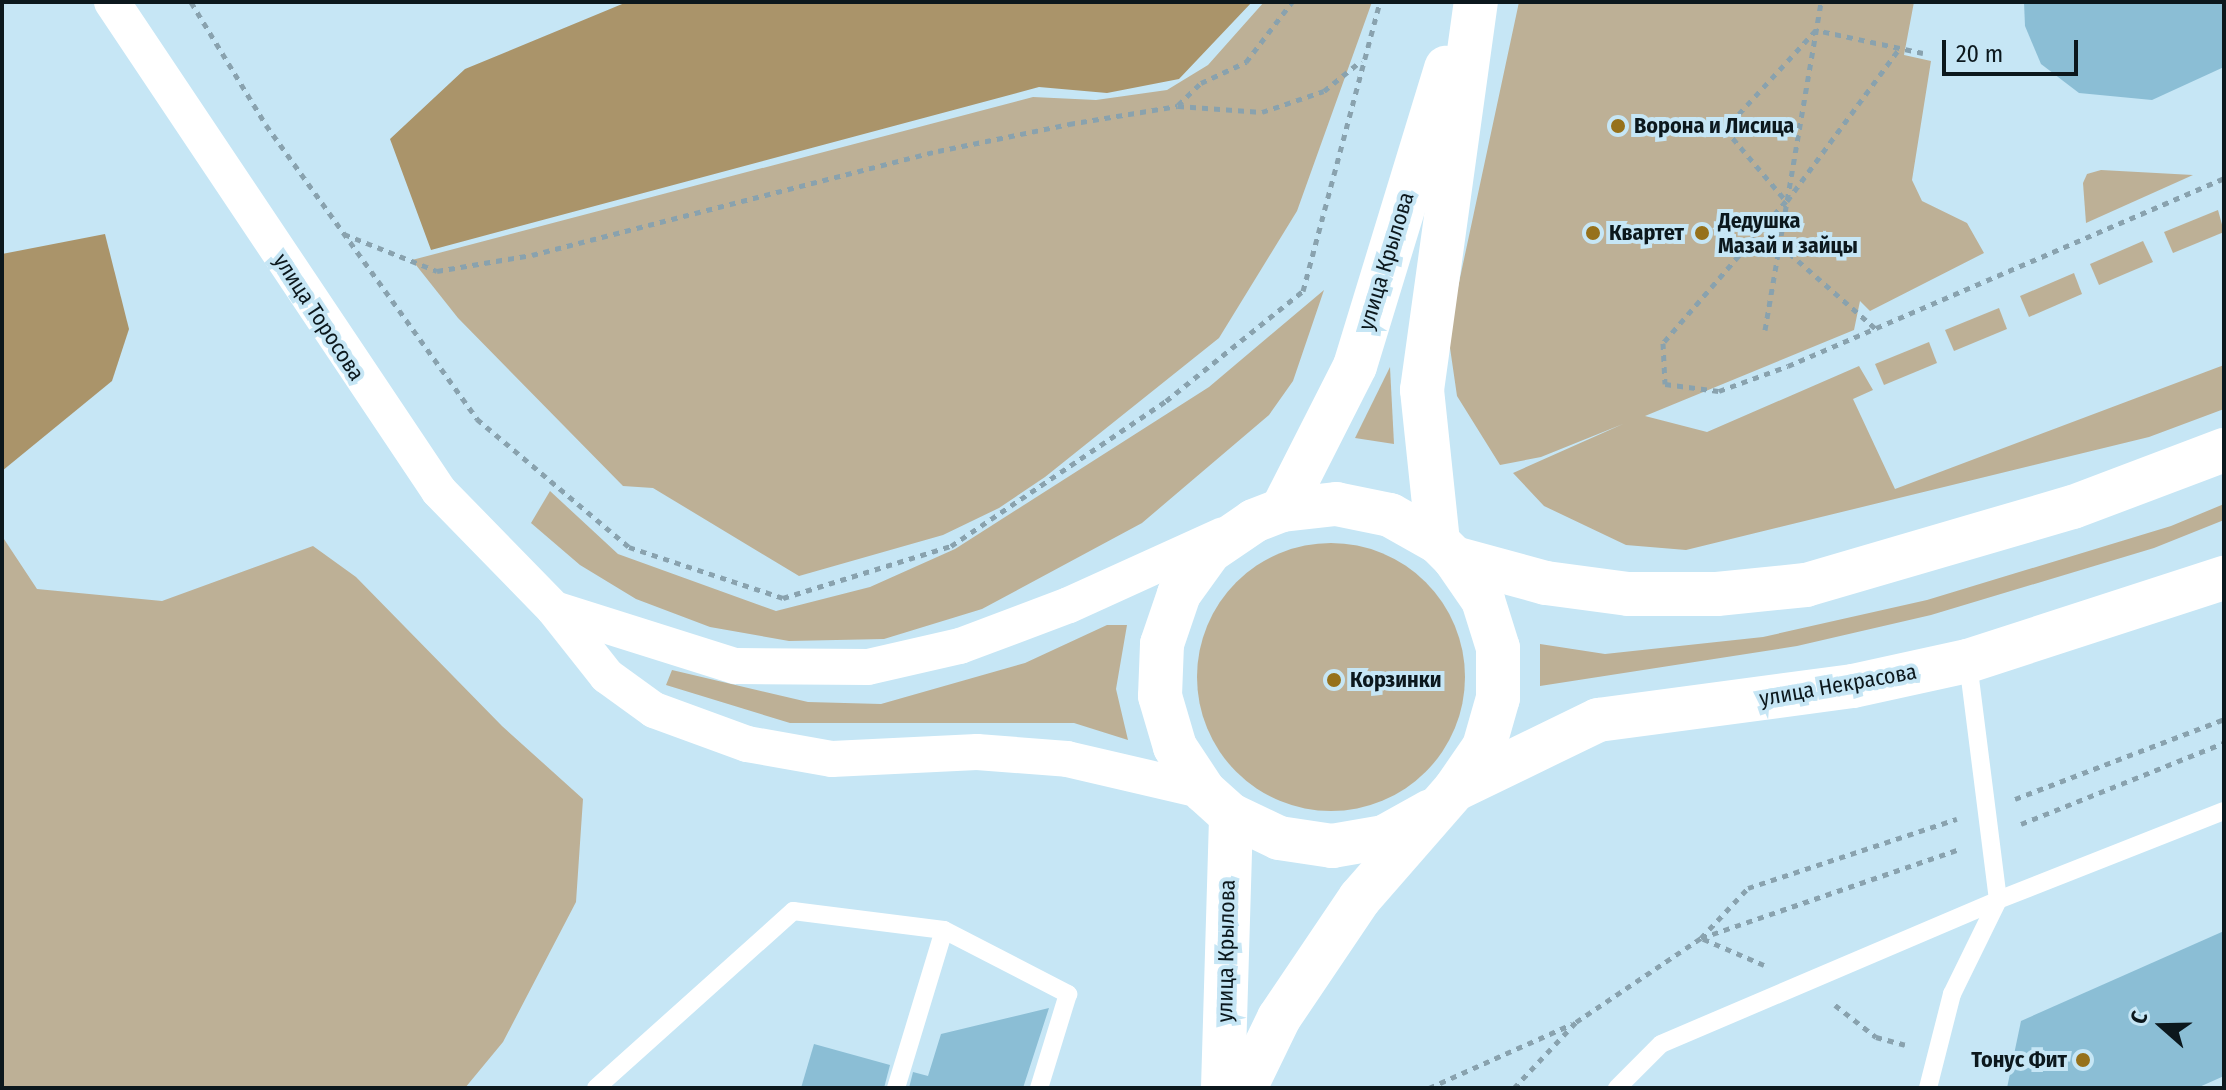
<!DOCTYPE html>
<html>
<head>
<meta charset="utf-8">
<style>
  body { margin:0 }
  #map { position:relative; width:2226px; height:1090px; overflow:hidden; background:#c6e6f5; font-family:"Fira Sans Condensed",sans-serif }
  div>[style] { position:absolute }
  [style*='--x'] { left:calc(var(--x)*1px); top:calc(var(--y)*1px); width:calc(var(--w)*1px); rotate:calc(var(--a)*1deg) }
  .green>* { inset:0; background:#bdb096 }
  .round { border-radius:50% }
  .water>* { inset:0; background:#aa946a }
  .building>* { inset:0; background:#8bbed5 }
  .path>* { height:5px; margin-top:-2.5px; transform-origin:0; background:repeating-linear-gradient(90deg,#89a2ae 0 6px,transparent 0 12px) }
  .lane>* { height:18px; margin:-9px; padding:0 9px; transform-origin:9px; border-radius:9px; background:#fff }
  .street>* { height:36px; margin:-18px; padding:0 18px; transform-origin:18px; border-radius:18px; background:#fff }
  .primary>* { height:44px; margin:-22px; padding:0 22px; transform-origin:22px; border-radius:22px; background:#fff }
  .dots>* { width:22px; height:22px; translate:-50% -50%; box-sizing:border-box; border:4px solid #c6e6f5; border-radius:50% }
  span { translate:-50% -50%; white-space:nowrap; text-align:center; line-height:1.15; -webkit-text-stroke:8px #c6e6f5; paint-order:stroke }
  .poi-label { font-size:22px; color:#0c181d; font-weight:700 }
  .left { translate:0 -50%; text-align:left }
  .right { translate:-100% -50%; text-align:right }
  .street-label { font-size:22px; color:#0c181d }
  .frame { position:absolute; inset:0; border:4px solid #0c181d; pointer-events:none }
  .north { position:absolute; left:2122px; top:986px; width:80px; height:80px; -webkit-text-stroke:6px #c6e6f5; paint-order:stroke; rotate:290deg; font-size:22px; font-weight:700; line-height:32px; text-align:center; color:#0c181d }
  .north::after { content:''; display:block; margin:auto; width:28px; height:36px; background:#0c181d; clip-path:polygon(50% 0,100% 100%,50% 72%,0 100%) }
  .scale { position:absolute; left:1942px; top:40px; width:136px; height:36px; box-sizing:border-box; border:4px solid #0c181d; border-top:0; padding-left:10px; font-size:24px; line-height:28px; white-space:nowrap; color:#0c181d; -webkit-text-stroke:6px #c6e6f5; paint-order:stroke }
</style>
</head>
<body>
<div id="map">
  <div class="green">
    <i style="clip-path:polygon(1264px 2px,1372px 2px,1297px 211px,1219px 338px,1045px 477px,999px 508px,943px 535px,799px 576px,653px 488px,623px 486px,458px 318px,412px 260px,1033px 97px,1096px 100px,1167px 90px,1208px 65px)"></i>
    <i style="clip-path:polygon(1519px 2px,1914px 2px,1904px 55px,1931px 61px,1912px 180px,1922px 201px,1967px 223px,1984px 253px,1870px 311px,1860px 301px,1854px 330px,1645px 416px,1707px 432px,1859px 366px,1873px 390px,1853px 399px,1895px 489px,2224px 365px,2224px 409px,2149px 437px,1686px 550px,1626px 545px,1544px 506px,1513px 473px,1623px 424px,1541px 457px,1500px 465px,1457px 396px,1448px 334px)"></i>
    <i style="clip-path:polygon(2101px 170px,2193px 175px,2086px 223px,2083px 183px,2087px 174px)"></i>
    <i style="clip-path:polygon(2218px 210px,2224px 232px,2173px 253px,2164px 232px)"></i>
    <i style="clip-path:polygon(2143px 241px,2153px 262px,2099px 285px,2090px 264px)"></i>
    <i style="clip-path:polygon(2074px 273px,2082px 294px,2029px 317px,2020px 296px)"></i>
    <i style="clip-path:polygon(1324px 290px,1293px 381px,1269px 415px,1142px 523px,982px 609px,884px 639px,789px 641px,710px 627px,636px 599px,580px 565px,531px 523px,550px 491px,618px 554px,776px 611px,870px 587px,955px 549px,1209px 387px)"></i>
    <i style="clip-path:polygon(1999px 308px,2007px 329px,1954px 351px,1945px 330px)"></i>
    <i style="clip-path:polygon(1929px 342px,1937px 363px,1884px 385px,1875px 364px)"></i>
    <i style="clip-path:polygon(1390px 367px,1394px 444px,1355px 438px)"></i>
    <i style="clip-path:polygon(2224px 504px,2224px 520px,2154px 548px,1931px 615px,1797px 646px,1540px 686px,1540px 644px,1605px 654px,1763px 637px,1927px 600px,2171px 526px)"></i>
    <i style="clip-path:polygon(2px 536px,37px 589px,162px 601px,313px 546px,356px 577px,502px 726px,583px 799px,576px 902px,503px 1042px,465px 1088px,2px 1088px)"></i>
    <i class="round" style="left:1197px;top:543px;width:268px;height:268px"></i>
    <i style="clip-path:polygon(1107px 625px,1127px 625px,1116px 689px,1128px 740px,1074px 723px,790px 723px,666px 685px,672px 670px,808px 702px,881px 704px,1025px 663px)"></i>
  </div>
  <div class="water">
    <i style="clip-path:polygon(627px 2px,1252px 2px,1179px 79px,1107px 93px,1039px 87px,431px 250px,390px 139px,465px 69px)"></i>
    <i style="clip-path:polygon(105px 234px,129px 329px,112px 381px,2px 471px,2px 254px)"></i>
  </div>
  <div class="building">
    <i style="clip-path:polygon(2024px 2px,2224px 2px,2224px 67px,2152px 100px,2079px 93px,2041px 64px,2025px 26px)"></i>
    <i style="clip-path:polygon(2224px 931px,2224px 1076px,2197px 1088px,2007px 1088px,2021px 1021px)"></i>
    <i style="clip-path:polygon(1049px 1008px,1023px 1088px,909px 1088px,913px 1072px,928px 1076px,941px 1034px)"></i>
    <i style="clip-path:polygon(814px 1044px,890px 1065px,884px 1088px,801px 1088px)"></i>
  </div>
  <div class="path">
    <i style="--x:191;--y:2;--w:144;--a:58.6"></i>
    <i style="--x:266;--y:125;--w:362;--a:54.3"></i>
    <i style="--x:477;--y:419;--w:199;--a:40.1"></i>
    <i style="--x:629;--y:547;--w:162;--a:18.3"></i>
    <i style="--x:783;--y:598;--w:176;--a:-17.2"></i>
    <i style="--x:951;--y:546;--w:259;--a:-34"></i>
    <i style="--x:1166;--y:401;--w:176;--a:-38.8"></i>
    <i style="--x:1303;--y:291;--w:299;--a:-75.1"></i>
    <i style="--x:1923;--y:53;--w:109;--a:-167.9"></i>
    <i style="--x:1816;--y:30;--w:134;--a:132.6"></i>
    <i style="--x:1725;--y:129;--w:94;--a:49.7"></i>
    <i style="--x:1786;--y:201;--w:188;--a:130.9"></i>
    <i style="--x:1663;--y:343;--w:41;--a:87.2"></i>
    <i style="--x:1665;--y:384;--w:54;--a:7.4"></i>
    <i style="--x:1719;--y:391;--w:73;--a:-19.9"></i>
    <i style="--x:1788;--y:366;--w:475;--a:-23.3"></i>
    <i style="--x:1178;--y:105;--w:32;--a:-44"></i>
    <i style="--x:1201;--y:83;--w:50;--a:-25"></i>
    <i style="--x:1246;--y:62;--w:76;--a:-52.5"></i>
    <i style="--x:1787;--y:201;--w:190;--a:-53.6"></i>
    <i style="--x:344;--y:234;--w:100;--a:21.7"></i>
    <i style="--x:437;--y:271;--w:96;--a:-9.6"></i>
    <i style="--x:532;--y:255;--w:419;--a:-14.4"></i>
    <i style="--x:938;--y:151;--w:134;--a:-11.6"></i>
    <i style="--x:1069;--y:124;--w:110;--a:-9.4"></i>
    <i style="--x:1178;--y:106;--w:84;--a:4.1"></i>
    <i style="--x:1262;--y:112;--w:65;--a:-18.7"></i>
    <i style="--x:1324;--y:91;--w:48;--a:-39"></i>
    <i style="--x:1780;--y:245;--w:129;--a:41.2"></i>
    <i style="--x:1765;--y:330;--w:333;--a:-80.3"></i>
    <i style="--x:2015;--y:799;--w:224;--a:-20.9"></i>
    <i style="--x:2021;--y:824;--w:219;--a:-21.8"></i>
    <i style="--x:1764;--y:965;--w:69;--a:-156.8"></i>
    <i style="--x:1701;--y:938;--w:69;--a:-46.8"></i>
    <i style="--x:1748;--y:888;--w:220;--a:-18.3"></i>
    <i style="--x:1835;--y:1005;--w:52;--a:38"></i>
    <i style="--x:1876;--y:1037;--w:30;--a:15"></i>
    <i style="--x:1429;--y:1088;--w:157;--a:-24.1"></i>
    <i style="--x:1514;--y:1088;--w:91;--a:-46.8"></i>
    <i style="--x:1576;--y:1022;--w:151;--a:-33.9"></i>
    <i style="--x:1701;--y:938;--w:274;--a:-19"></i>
  </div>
  <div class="lane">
    <i style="--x:596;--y:1088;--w:265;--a:-41.9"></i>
    <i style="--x:793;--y:911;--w:152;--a:7.2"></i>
    <i style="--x:944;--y:930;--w:140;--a:27.3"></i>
    <i style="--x:1068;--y:994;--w:98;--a:107.1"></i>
    <i style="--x:896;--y:1088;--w:165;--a:-73.1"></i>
    <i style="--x:1617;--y:1088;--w:62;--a:-45"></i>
    <i style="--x:1661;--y:1044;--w:366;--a:-23.1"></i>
    <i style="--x:1998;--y:900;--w:241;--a:-97.2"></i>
    <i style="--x:1928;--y:1088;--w:97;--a:-75.7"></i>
    <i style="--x:1952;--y:994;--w:105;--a:-63.9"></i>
    <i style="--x:1998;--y:900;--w:243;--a:-21.5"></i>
  </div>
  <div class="street">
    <i style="--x:112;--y:2;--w:588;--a:56.23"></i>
    <i style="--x:439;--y:491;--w:165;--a:45.7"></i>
    <i style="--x:554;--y:609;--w:85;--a:51.7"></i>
    <i style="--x:607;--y:676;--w:58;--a:35.9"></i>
    <i style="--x:654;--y:710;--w:99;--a:20.1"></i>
    <i style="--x:747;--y:744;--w:86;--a:10"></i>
    <i style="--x:832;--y:759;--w:145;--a:-2.8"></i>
    <i style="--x:977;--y:752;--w:90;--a:4.4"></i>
    <i style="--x:1067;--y:759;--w:141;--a:13.1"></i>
    <i style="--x:554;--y:609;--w:190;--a:17.5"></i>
    <i style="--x:735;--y:666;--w:133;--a:0.4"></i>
    <i style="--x:868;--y:667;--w:94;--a:-12.9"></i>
    <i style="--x:960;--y:646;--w:116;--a:-20.6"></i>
    <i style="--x:1069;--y:605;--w:169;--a:-24.4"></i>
  </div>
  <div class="primary">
    <i style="--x:1282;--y:510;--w:161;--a:-63.1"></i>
    <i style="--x:1355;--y:366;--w:312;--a:-73"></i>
    <i style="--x:1438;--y:542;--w:153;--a:-96"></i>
    <i style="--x:1422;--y:390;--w:392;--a:-82.1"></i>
    <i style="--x:1454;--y:558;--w:95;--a:15.2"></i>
    <i style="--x:1546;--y:583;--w:83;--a:7.6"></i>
    <i style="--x:1628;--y:594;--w:89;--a:0"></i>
    <i style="--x:1717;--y:594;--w:89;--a:-5.8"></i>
    <i style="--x:1806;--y:585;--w:278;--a:-16.3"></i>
    <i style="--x:2073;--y:507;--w:161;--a:-20.7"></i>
    <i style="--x:1458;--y:788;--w:156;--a:-25.9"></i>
    <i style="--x:1598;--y:720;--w:257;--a:-7.6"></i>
    <i style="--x:1853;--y:686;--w:118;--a:-12.3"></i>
    <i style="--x:1968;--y:661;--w:269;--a:-18"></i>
    <i style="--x:1223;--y:1088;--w:273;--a:-88.3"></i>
    <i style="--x:1245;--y:1088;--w:78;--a:-64.1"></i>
    <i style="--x:1279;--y:1018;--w:145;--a:-56"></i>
    <i style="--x:1360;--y:898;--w:145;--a:-48.9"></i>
    <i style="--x:1455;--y:789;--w:51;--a:-55.4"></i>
    <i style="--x:1484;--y:747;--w:51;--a:-74.1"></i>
    <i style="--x:1498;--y:698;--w:50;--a:-90"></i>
    <i style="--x:1498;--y:648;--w:50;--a:-107.4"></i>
    <i style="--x:1483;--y:600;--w:51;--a:-124.6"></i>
    <i style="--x:1454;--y:558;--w:23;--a:-135"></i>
    <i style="--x:1438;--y:542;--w:55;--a:-150.6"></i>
    <i style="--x:1390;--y:515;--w:55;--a:-168.5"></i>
    <i style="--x:1336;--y:504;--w:54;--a:173.7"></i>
    <i style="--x:1282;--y:510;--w:30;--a:159"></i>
    <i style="--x:1254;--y:521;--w:53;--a:145.7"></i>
    <i style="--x:1210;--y:551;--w:53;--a:125.8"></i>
    <i style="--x:1179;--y:594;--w:53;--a:108.8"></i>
    <i style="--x:1162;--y:644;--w:52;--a:92.2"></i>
    <i style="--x:1160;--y:696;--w:53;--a:73.6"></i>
    <i style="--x:1175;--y:747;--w:53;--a:56.6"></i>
    <i style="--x:1204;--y:791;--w:36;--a:42"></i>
    <i style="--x:1231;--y:815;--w:53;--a:25.6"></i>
    <i style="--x:1279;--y:838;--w:54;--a:8.6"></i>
    <i style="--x:1332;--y:846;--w:53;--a:-9.8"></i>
    <i style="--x:1384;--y:837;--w:54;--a:-29"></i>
  </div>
  <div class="dots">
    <i style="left:1618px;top:126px;background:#96711b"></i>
    <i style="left:1593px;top:233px;background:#96711b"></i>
    <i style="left:1702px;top:233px;background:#96711b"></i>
    <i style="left:1334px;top:680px;background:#96711b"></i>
    <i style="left:2083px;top:1060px;background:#96711b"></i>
  </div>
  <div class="poi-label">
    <span class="left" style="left:1634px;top:126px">Ворона и Лисица</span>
    <span class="left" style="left:1718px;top:233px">Дедушка<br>Мазай и зайцы</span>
    <span class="left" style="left:1609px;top:233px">Квартет</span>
    <span class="left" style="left:1350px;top:680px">Корзинки</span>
    <span class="right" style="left:2067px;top:1060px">Тонус Фит</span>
  </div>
  <div class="street-label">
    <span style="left:1386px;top:261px;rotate:-73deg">улица Крылова</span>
    <span style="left:319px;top:317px;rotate:57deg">улица Торосова</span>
    <span style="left:1838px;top:685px;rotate:-10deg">улица Некрасова</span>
    <span style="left:1226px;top:951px;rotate:-89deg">улица Крылова</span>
  </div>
  <div class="frame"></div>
  <div class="north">С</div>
  <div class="scale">20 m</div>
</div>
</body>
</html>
